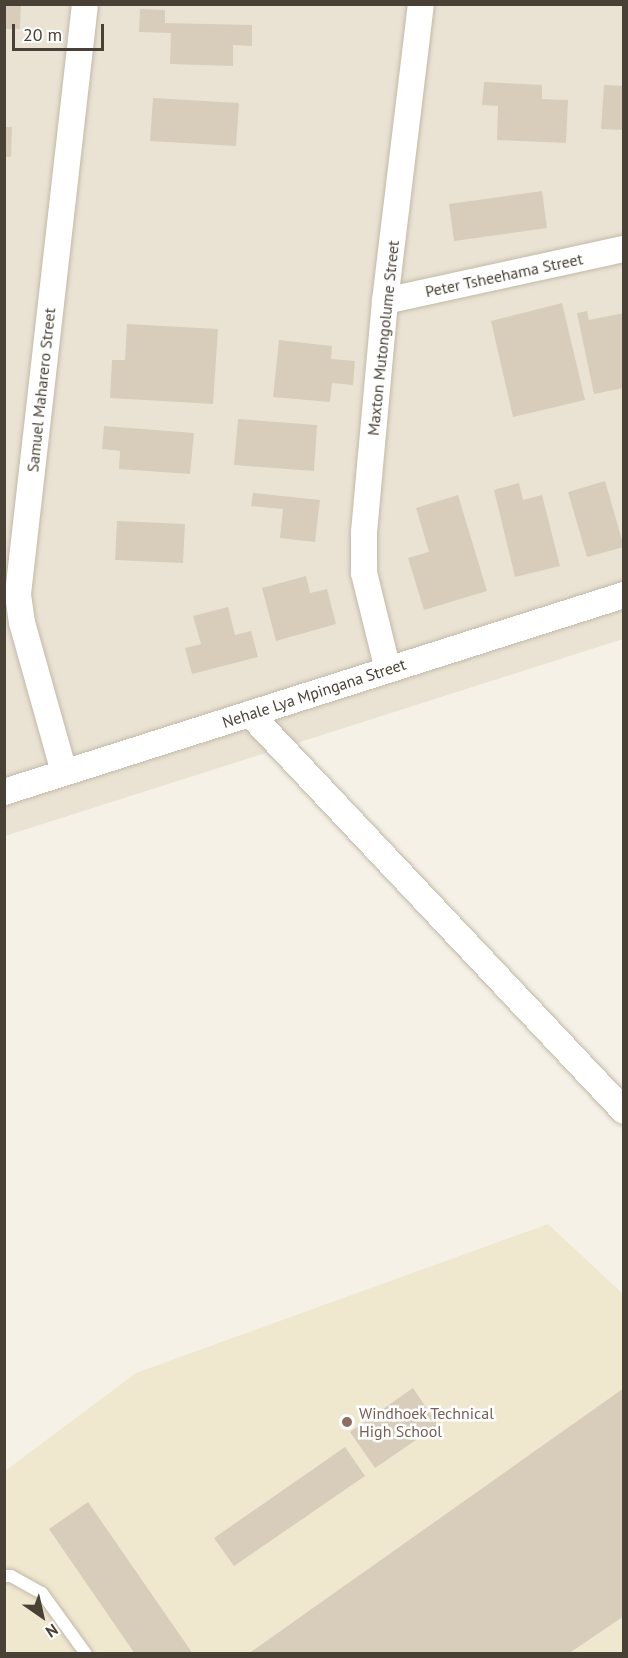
<!DOCTYPE html>
<html>
<head>
<meta charset="utf-8">
<style>
  body { margin:0 }
  #map { position:relative; width:628px; height:1658px; overflow:hidden; background:#f5f1e7; font-family:"PT Sans",sans-serif }
  div>[style] { position:absolute }
  [style*='--x'] { left:calc(var(--x)*1px); top:calc(var(--y)*1px); width:calc(var(--w)*1px); rotate:calc(var(--a)*1deg) }
  .residential>* { inset:0; background:#eae3d4 }
  .education>* { inset:0; background:#f0e7cf }
  .building>* { inset:0; background:#d8cdbb }
  .roads { filter:drop-shadow(0 0 2px #c2b9a8) drop-shadow(0 0 2px #c2b9a8) }
  .service>* { height:12px; margin:-6px; padding:0 6px; transform-origin:6px; border-radius:6px; background:#fff }
  .minor>* { height:26px; margin:-13px; padding:0 13px; transform-origin:13px; border-radius:13px; background:#fff }
  .dots>* { width:16px; height:16px; translate:-50% -50%; box-sizing:border-box; border:3px solid #fff; border-radius:50% }
  span { translate:-50% -50%; white-space:nowrap; text-align:center; line-height:1.15; -webkit-text-stroke:5px #fff; paint-order:stroke }
  .street-label { font-size:16px; color:#494135 }
  .education-label { font-size:16px; color:#785e54 }
  .left { translate:0 -50%; text-align:left }
  .frame { position:absolute; inset:0; border:6px solid #494135; pointer-events:none }
  .north { position:absolute; left:12px; top:1586px; width:60px; height:60px; -webkit-text-stroke:4px #fff; paint-order:stroke; rotate:146deg; font-size:16px; font-weight:700; line-height:24px; text-align:center; color:#494135 }
  .north::after { content:''; display:block; margin:auto; width:21px; height:27px; background:#494135; clip-path:polygon(50% 0,100% 100%,50% 72%,0 100%) }
  .scale { position:absolute; left:12px; top:24px; width:92px; height:27px; box-sizing:border-box; border:3px solid #494135; border-top:0; padding-left:8px; font-size:18px; line-height:21px; white-space:nowrap; color:#494135; -webkit-text-stroke:4px #fff; paint-order:stroke }
</style>
</head>
<body>
<div id="map">
  <div class="residential">
    <i style="clip-path:polygon(5px 5px,623px 5px,623px 639px,5px 836px)"></i>
  </div>
  <div class="education">
    <i style="clip-path:polygon(548px 1224px,623px 1294px,623px 1653px,5px 1654px,5px 1471px,136px 1373px)"></i>
  </div>
  <div class="building">
    <i style="clip-path:polygon(4px 4px,21px 4px,20px 29px,4px 29px)"></i>
    <i style="clip-path:polygon(140px 9px,165px 10px,165px 23px,252px 25px,252px 46px,233px 45px,233px 66px,170px 64px,171px 33px,139px 32px)"></i>
    <i style="clip-path:polygon(484px 82px,542px 85px,542px 99px,568px 100px,566px 143px,497px 140px,498px 106px,482px 105px)"></i>
    <i style="clip-path:polygon(604px 85px,624px 86px,624px 130px,601px 129px)"></i>
    <i style="clip-path:polygon(153px 98px,239px 103px,236px 146px,150px 141px)"></i>
    <i style="clip-path:polygon(4px 127px,12px 127px,11px 157px,4px 157px)"></i>
    <i style="clip-path:polygon(542px 191px,547px 228px,454px 241px,449px 204px)"></i>
    <i style="clip-path:polygon(562px 303px,585px 400px,513px 417px,491px 321px)"></i>
    <i style="clip-path:polygon(587px 311px,589px 320px,624px 313px,624px 388px,594px 394px,577px 313px)"></i>
    <i style="clip-path:polygon(127px 324px,218px 329px,213px 404px,110px 398px,112px 360px,125px 360px)"></i>
    <i style="clip-path:polygon(279px 340px,332px 346px,331px 359px,355px 361px,353px 385px,332px 383px,330px 402px,273px 397px)"></i>
    <i style="clip-path:polygon(238px 419px,317px 425px,314px 471px,234px 465px)"></i>
    <i style="clip-path:polygon(104px 426px,194px 433px,190px 474px,119px 469px,120px 451px,102px 449px)"></i>
    <i style="clip-path:polygon(605px 481px,624px 547px,587px 557px,568px 492px)"></i>
    <i style="clip-path:polygon(519px 483px,523px 500px,542px 495px,560px 566px,515px 577px,494px 490px)"></i>
    <i style="clip-path:polygon(253px 493px,320px 500px,315px 542px,280px 538px,283px 509px,251px 506px)"></i>
    <i style="clip-path:polygon(458px 495px,487px 591px,424px 610px,408px 558px,429px 552px,416px 508px)"></i>
    <i style="clip-path:polygon(117px 521px,185px 524px,183px 563px,115px 560px)"></i>
    <i style="clip-path:polygon(306px 576px,310px 593px,327px 589px,336px 624px,276px 641px,262px 588px)"></i>
    <i style="clip-path:polygon(228px 607px,235px 635px,251px 631px,258px 657px,192px 674px,185px 648px,201px 644px,193px 616px)"></i>
    <i style="clip-path:polygon(413px 1388px,438px 1425px,375px 1468px,350px 1432px)"></i>
    <i style="clip-path:polygon(624px 1388px,624px 1616px,568px 1654px,248px 1654px)"></i>
    <i style="clip-path:polygon(345px 1447px,365px 1476px,234px 1566px,214px 1538px)"></i>
    <i style="clip-path:polygon(88px 1502px,193px 1654px,135px 1654px,49px 1529px)"></i>
  </div>
  <div class="roads">
    <div class="service">
      <i style="--x:4;--y:1576;--w:7;--a:0"></i>
      <i style="--x:11;--y:1576;--w:35;--a:29"></i>
      <i style="--x:42;--y:1593;--w:75;--a:54.2"></i>
    </div>
    <div class="minor">
      <i style="--x:385;--y:301;--w:245;--a:-12.3"></i>
      <i style="--x:388;--y:670;--w:100;--a:-103.9"></i>
      <i style="--x:364;--y:573;--w:41;--a:-90"></i>
      <i style="--x:364;--y:532;--w:232;--a:-84.8"></i>
      <i style="--x:385;--y:301;--w:299;--a:-83.1"></i>
      <i style="--x:250;--y:714;--w:545;--a:46.71"></i>
      <i style="--x:64;--y:772;--w:155;--a:-105.7"></i>
      <i style="--x:22;--y:623;--w:29;--a:-98"></i>
      <i style="--x:18;--y:594;--w:594;--a:-83.52"></i>
      <i style="--x:4;--y:792;--w:651;--a:-17.63"></i>
    </div>
  </div>
  <div class="dots">
    <i style="left:347px;top:1422px;background:#8d6e63"></i>
  </div>
  <div class="street-label">
    <span style="left:504px;top:275px;rotate:-12deg">Peter Tsheehama Street</span>
    <span style="left:383px;top:338px;rotate:-84deg">Maxton Mutongolume Street</span>
    <span style="left:41px;top:390px;rotate:-84deg">Samuel Maharero Street</span>
    <span style="left:314px;top:693px;rotate:-18deg">Nehale Lya Mpingana Street</span>
  </div>
  <div class="education-label">
    <span class="left" style="left:359px;top:1422px">Windhoek Technical<br>High School</span>
  </div>
  <div class="frame"></div>
  <div class="north">N</div>
  <div class="scale">20 m</div>
</div>
</body>
</html>
